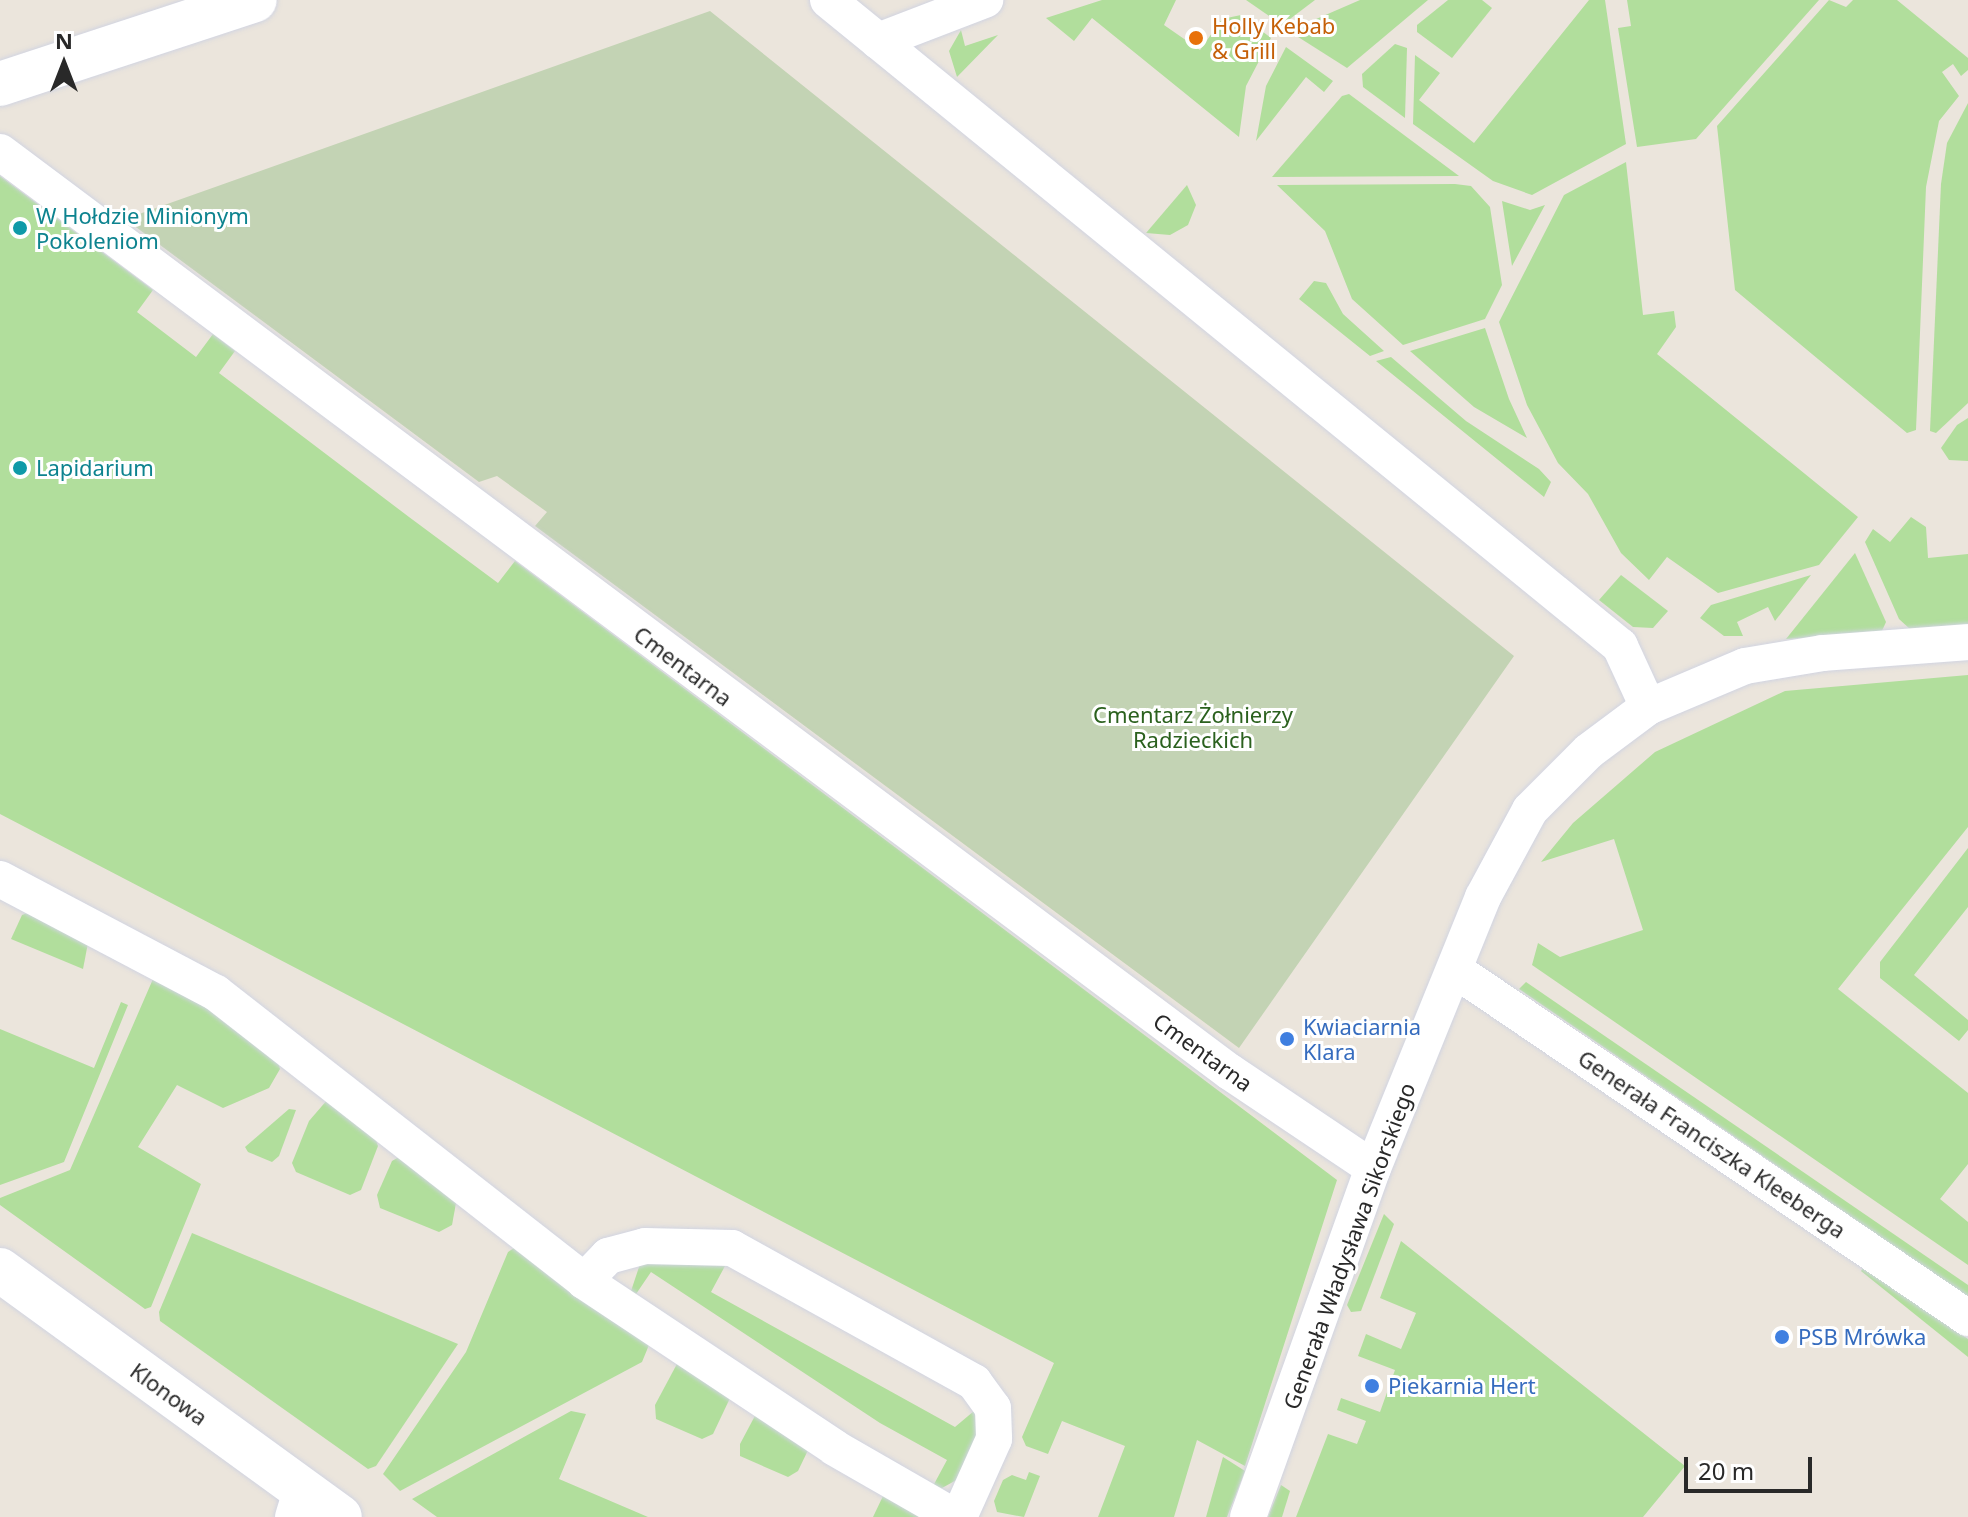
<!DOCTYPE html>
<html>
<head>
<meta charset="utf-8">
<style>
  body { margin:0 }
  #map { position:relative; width:1968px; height:1517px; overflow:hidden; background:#ebe5dc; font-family:"Noto Sans",sans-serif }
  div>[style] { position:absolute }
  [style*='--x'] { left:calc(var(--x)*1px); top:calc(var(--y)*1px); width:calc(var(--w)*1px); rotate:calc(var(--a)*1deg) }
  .green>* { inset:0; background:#b1de9c }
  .cemetery>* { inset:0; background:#c3d3b4 }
  .roads { filter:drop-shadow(0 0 2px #d1d4e1) drop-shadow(0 0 2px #d1d4e1) }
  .minor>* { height:36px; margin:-18px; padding:0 18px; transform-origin:18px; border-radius:18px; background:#fff }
  .tertiary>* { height:44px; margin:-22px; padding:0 22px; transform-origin:22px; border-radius:22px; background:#fff }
  .secondary>* { height:44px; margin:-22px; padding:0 22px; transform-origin:22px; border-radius:22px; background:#fff }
  .dots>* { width:22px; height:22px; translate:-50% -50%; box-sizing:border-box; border:4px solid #fff; border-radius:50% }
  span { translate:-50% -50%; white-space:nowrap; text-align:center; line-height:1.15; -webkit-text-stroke:6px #fff; paint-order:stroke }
  .food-label { font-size:22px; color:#c56008 }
  .left { translate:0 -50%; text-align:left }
  .culture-label { font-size:22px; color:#0d838f }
  .street-label { font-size:22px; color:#292929 }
  .park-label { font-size:22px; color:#2b611e }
  .shop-label { font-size:22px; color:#366cbe }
  .north { position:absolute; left:24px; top:24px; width:80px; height:80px; -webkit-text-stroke:6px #fff; paint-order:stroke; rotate:0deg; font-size:22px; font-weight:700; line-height:32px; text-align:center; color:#292929 }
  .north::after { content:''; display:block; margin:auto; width:28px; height:36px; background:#292929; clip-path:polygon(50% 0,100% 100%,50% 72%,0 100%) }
  .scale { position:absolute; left:1684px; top:1457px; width:128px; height:36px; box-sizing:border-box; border:4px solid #292929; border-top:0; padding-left:10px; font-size:24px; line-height:28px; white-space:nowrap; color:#292929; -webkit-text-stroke:6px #fff; paint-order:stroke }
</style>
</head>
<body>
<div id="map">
  <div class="green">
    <i style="clip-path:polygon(1102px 0,1176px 0,1164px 25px,1200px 50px,1222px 19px,1241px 15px,1271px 38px,1246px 86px,1239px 137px,1092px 18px,1074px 41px,1046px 18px)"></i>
    <i style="clip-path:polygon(1246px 0,1315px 0,1282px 25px)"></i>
    <i style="clip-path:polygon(1360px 0,1428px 0,1347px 68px,1295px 35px,1307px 23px)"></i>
    <i style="clip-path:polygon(1448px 0,1482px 0,1492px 8px,1452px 58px,1417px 32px,1417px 25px)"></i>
    <i style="clip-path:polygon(1589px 0,1605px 0,1626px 144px,1532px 195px,1493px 181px,1413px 124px,1415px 55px,1440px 73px,1419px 100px,1474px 143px)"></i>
    <i style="clip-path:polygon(1627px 0,1819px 0,1696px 139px,1637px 147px,1618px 28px,1631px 26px)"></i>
    <i style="clip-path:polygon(1829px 0,1846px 7px,1853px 0,1897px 0,1968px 58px,1968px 70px,1961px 76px,1953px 64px,1942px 72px,1959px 96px,1939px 121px,1926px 187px,1916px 430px,1907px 433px,1735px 290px,1717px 126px)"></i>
    <i style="clip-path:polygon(961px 30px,965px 46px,998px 35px,957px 77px,949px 51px)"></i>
    <i style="clip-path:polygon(1395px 44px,1407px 48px,1405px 118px,1363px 87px,1362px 74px)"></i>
    <i style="clip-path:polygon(1286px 47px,1333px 81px,1324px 92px,1306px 77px,1256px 141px,1266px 86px)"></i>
    <i style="clip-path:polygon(1349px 94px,1459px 176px,1272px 177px,1342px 96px)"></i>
    <i style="clip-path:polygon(1968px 103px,1968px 403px,1936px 433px,1930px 431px,1941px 184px,1947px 143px)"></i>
    <i style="clip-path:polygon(1626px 162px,1643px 315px,1674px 311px,1676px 327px,1657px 354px,1858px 517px,1819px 565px,1718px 593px,1667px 557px,1649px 580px,1621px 553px,1588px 494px,1558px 463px,1527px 405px,1499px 322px,1564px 195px)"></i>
    <i style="clip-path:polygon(0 176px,153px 290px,137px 312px,196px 357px,213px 334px,235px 351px,219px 373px,409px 517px,498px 583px,515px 561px,1337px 1180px,1245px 1466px,1197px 1440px,1174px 1517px,1098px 1517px,1125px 1446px,1062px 1421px,1048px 1454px,1026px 1446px,1022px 1437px,1054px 1363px,0 814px)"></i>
    <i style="clip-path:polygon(1455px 184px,1471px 186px,1490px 207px,1502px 285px,1485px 319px,1403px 345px,1352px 299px,1325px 231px,1277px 185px)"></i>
    <i style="clip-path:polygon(1187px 185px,1196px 205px,1188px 225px,1170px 235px,1146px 233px)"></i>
    <i style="clip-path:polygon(1502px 201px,1530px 210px,1545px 205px,1512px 266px)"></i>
    <i style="clip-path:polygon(1314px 281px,1326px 283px,1343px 314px,1384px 351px,1370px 356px,1299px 299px)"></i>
    <i style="clip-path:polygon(1485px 328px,1509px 399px,1527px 438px,1474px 407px,1410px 351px)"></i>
    <i style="clip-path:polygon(1391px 357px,1466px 421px,1539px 469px,1551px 482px,1544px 497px,1376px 361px)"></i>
    <i style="clip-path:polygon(1968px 418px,1968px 461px,1949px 460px,1941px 448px,1957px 425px)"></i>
    <i style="clip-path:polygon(1911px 517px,1926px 527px,1928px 558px,1968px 554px,1968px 626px,1911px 630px,1899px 619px,1865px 542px,1873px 529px,1890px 542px)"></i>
    <i style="clip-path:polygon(1855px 553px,1886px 622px,1881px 633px,1786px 639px)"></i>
    <i style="clip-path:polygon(1621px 575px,1668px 611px,1653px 628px,1633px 627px,1599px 600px)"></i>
    <i style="clip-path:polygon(1811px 575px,1775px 621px,1768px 607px,1737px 622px,1743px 636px,1724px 636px,1700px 618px,1711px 605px)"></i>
    <i style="clip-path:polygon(1968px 675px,1968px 827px,1838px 989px,1968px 1093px,1968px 1164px,1940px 1199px,1968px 1222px,1968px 1265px,1532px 965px,1538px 943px,1560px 957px,1643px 930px,1614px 839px,1541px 862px,1573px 823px,1655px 752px,1785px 691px)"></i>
    <i style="clip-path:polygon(1968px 848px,1968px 907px,1914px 975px,1968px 1020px,1968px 1030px,1959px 1041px,1880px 978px,1880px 962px)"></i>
    <i style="clip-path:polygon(32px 911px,88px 943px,83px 969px,11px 939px,22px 915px)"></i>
    <i style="clip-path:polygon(153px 979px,210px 1008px,278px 1061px,280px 1069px,269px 1088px,223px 1108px,177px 1085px,138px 1147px,201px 1184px,151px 1307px,145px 1309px,0 1205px,0 1198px,70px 1170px)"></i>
    <i style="clip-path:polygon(1526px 982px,1968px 1285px,1968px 1297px,1519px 989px)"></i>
    <i style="clip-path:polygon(121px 1002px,128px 1005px,64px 1162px,0 1185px,0 1029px,94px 1068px)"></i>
    <i style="clip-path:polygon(328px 1099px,375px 1137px,378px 1146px,361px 1190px,350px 1195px,296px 1172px,292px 1163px,309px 1121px)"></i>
    <i style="clip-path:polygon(289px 1109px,296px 1110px,279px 1156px,272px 1162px,248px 1152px,245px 1147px)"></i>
    <i style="clip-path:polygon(399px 1157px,456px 1203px,452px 1225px,439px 1232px,380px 1208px,377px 1195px,392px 1161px)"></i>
    <i style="clip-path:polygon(1384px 1214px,1394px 1224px,1361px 1311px,1351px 1312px,1347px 1305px)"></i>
    <i style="clip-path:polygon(192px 1233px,458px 1344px,376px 1466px,368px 1469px,160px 1321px,159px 1312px)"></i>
    <i style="clip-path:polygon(1401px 1241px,1685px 1466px,1643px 1517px,1296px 1517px,1328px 1434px,1357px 1444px,1366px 1421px,1337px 1410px,1341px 1398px,1380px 1412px,1395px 1370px,1358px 1356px,1366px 1334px,1401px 1349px,1416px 1313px,1380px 1298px)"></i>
    <i style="clip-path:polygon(514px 1248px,649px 1345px,642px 1362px,400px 1491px,383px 1474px,466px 1352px,508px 1252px)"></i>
    <i style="clip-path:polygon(690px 1261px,725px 1266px,711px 1292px,955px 1427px,974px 1411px,979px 1432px,962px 1477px,942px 1488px,933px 1486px,947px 1460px,880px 1423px,651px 1272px,634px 1297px,630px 1294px,640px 1264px)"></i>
    <i style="clip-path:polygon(1864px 1267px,1968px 1339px,1968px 1357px,1861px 1271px)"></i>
    <i style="clip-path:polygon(678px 1362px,731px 1396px,713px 1434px,702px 1439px,656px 1419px,655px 1405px)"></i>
    <i style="clip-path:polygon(571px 1411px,586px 1414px,559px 1479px,648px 1517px,437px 1517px,412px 1499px)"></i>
    <i style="clip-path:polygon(757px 1412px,810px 1446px,798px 1471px,788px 1477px,740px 1456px,740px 1444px)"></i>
    <i style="clip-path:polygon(1223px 1457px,1245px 1471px,1227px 1517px,1206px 1517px)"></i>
    <i style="clip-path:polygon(1029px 1472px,1040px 1476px,1024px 1517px,997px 1512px,994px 1501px,1003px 1480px,1012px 1475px,1026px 1480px)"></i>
    <i style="clip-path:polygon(1281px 1485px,1290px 1491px,1282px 1517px,1268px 1517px)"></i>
    <i style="clip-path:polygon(884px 1494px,924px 1517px,873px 1517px)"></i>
  </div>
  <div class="cemetery">
    <i style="clip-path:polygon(710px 11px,1514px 656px,1239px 1048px,535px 526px,547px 512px,497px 476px,479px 482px,125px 219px)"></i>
  </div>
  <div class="roads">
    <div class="minor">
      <i style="--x:828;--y:0;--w:1022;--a:39.2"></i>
      <i style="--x:1620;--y:646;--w:67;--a:65.3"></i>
      <i style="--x:878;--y:41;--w:115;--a:-21"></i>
      <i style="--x:0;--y:152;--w:1536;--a:36.8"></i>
      <i style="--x:1230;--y:1072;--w:172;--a:33.9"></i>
      <i style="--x:0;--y:879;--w:244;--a:27.8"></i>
      <i style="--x:216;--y:993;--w:467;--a:38"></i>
      <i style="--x:584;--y:1281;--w:301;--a:33.6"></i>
      <i style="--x:835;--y:1448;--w:138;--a:29.9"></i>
      <i style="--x:1455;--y:970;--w:620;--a:34.15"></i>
      <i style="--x:584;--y:1281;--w:35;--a:-46"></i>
      <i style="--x:608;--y:1256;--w:38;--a:-15"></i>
      <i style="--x:645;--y:1246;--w:87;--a:1.3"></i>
      <i style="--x:732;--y:1248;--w:277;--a:29"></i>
      <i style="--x:974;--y:1382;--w:32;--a:54"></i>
      <i style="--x:993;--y:1408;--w:31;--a:88"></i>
      <i style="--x:994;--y:1439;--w:85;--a:114.2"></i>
      <i style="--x:293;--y:1517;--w:28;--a:-73"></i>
      <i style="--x:1248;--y:1517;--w:371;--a:-70.3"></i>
      <i style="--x:1373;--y:1168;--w:292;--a:-67.9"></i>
      <i style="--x:1483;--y:897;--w:99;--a:-61.6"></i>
      <i style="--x:1530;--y:810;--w:83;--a:-45"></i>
      <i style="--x:1589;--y:751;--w:74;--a:-36.7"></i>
      <i style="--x:1648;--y:707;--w:105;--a:-22.9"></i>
      <i style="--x:1745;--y:666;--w:79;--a:-9.5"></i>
      <i style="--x:1823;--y:653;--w:145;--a:-4.3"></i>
    </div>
    <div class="tertiary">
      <i style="--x:0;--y:1270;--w:420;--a:36"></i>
    </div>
    <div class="secondary">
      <i style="--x:0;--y:84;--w:268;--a:-18.2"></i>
    </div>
  </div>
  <div class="dots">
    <i style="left:1196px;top:38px;background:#e8710a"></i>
    <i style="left:20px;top:228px;background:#0f9aa8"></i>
    <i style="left:20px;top:468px;background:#0f9aa8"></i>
    <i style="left:1287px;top:1039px;background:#3f7fe0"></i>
    <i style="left:1782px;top:1337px;background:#3f7fe0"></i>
    <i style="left:1372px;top:1386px;background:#3f7fe0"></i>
  </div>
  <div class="food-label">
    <span class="left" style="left:1212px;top:38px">Holly Kebab<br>&amp; Grill</span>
  </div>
  <div class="culture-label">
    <span class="left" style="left:36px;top:228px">W Hołdzie Minionym<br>Pokoleniom</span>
    <span class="left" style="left:36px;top:468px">Lapidarium</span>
  </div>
  <div class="street-label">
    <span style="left:683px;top:666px;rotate:37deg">Cmentarna</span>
    <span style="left:1203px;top:1052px;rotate:36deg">Cmentarna</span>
    <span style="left:1712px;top:1144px;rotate:34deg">Generała Franciszka Kleeberga</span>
    <span style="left:1349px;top:1246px;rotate:-70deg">Generała Władysława Sikorskiego</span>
    <span style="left:169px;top:1394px;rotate:36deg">Klonowa</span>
  </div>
  <div class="park-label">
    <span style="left:1193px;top:727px">Cmentarz Żołnierzy<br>Radzieckich</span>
  </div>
  <div class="shop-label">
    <span class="left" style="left:1303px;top:1039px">Kwiaciarnia<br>Klara</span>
    <span class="left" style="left:1798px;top:1337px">PSB Mrówka</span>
    <span class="left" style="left:1388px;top:1386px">Piekarnia Hert</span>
  </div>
  <div class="north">N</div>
  <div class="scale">20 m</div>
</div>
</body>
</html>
